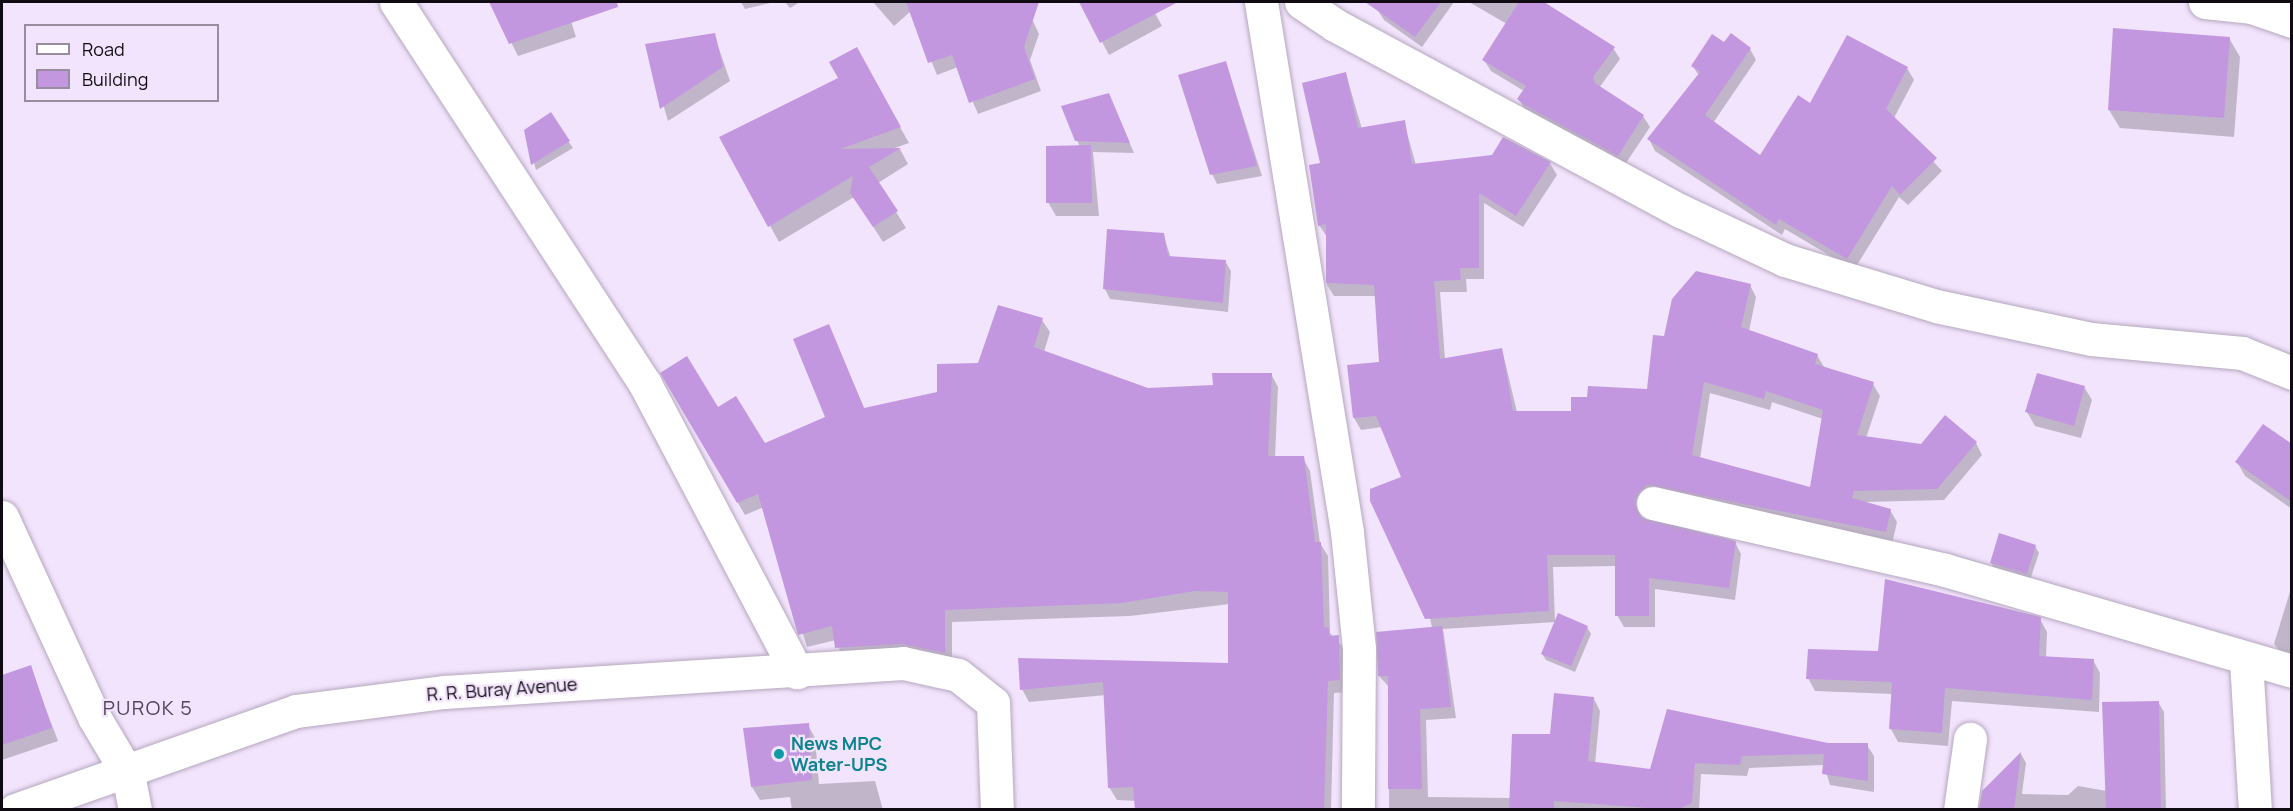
<!DOCTYPE html>
<html>
<head>
<meta charset="utf-8">
<style>
  body { margin:0 }
  #map { position:relative; width:2293px; height:811px; overflow:hidden; background:#f2e4fc; font-family:Manrope,sans-serif }
  div>[style] { position:absolute }
  [style*='--x'] { left:calc(var(--x)*1px); top:calc(var(--y)*1px); width:calc(var(--w)*1px); rotate:calc(var(--a)*1deg) }
  .shadow>* { inset:0; background:#0003 }
  .building>* { inset:0; background:#c397e0 }
  .roads { filter:drop-shadow(0 0 2px #b4a7be) drop-shadow(0 0 2px #b4a7be) }
  .minor>* { height:33px; margin:-16.5px; padding:0 16.5px; transform-origin:16.5px; border-radius:16.5px; background:#fff }
  .tertiary>* { height:33px; margin:-16.5px; padding:0 16.5px; transform-origin:16.5px; border-radius:16.5px; background:#fff }
  .dots>* { width:16px; height:16px; translate:-50% -50%; box-sizing:border-box; border:3px solid #f2e4fc; border-radius:50% }
  span { translate:-50% -50%; white-space:nowrap; text-align:center; line-height:1.15; -webkit-text-stroke:4.5px #f2e4fc; paint-order:stroke }
  .street-label { font-size:18px; color:#100b13 }
  .culture-label { font-size:18px; color:#0d838f; font-weight:700 }
  .left { translate:0 -50%; text-align:left }
  .neighbourhood-label { font-size:20px; color:#52465a; letter-spacing:1.5px }
  .frame { position:absolute; inset:0; border:3px solid #100b13; pointer-events:none }
  .legend { position:absolute; left:24px; top:24px; width:195px; height:78px; box-sizing:border-box; background:#f2e4fc; border:2px solid #988d9f; margin:0; padding:8px 10px; list-style:none; font-size:18px; color:#100b13 }
  .legend li { display:flex; align-items:center; gap:12px; height:30px }
  .legend b { width:30px; border:2px solid #988d9f }
</style>
</head>
<body>
<div id="map">
  <div class="shadow">
    <i style="clip-path:polygon(491px 2px,565px 2px,576px 37px,518px 56px)"></i>
    <i style="clip-path:polygon(741px 2px,774px 2px,745px 9px)"></i>
    <i style="clip-path:polygon(785px 2px,800px 2px,790px 8px)"></i>
    <i style="clip-path:polygon(873px 2px,1024px 2px,1039px 34px,1030px 60px,1041px 91px,978px 114px,958px 67px,937px 75px,911px 11px,894px 26px)"></i>
    <i style="clip-path:polygon(1081px 2px,1149px 2px,1162px 26px,1109px 55px)"></i>
    <i style="clip-path:polygon(1383px 2px,1454px 2px,1422px 47px,1384px 20px,1377px 9px)"></i>
    <i style="clip-path:polygon(1469px 2px,1541px 2px,1613px 48px,1620px 59px,1599px 88px,1643px 116px,1650px 127px,1624px 166px,1525px 110px,1519px 99px,1524px 91px,1491px 71px,1484px 60px,1507px 24px)"></i>
    <i style="clip-path:polygon(714px 34px,730px 81px,668px 121px,646px 46px)"></i>
    <i style="clip-path:polygon(2229px 38px,2240px 57px,2234px 137px,2120px 128px,2109px 110px)"></i>
    <i style="clip-path:polygon(1725px 44px,1750px 49px,1756px 60px,1713px 123px,1760px 157px,1907px 68px,1914px 80px,1894px 118px,1942px 171px,1908px 205px,1899px 197px,1854px 270px,1785px 229px,1782px 235px,1655px 151px,1649px 139px,1699px 76px,1693px 66px)"></i>
    <i style="clip-path:polygon(856px 49px,909px 143px,892px 149px,900px 149px,908px 164px,878px 183px,906px 228px,883px 242px,854px 197px,779px 242px,721px 137px,840px 79px)"></i>
    <i style="clip-path:polygon(1226px 63px,1262px 176px,1217px 184px,1212px 174px)"></i>
    <i style="clip-path:polygon(evenodd,1346px 74px,1362px 129px,1404px 122px,1416px 165px,1550px 163px,1557px 175px,1523px 227px,1484px 203px,1484px 279px,1466px 279px,1467px 292px,1440px 292px,1445px 359px,1502px 349px,1517px 412px,1572px 412px,1589px 399px,1649px 391px,1665px 338px,1750px 285px,1756px 297px,1749px 331px,1817px 355px,1824px 367px,1873px 384px,1880px 396px,1866px 438px,1921px 445px,1976px 443px,1982px 455px,1944px 500px,1865px 502px,1890px 510px,1897px 522px,1892px 544px,1640px 512px,1643px 519px,1735px 542px,1741px 554px,1735px 600px,1655px 589px,1655px 627px,1624px 627px,1617px 615px,1617px 566px,1553px 567px,1555px 622px,1443px 629px,1456px 718px,1426px 720px,1428px 797px,1511px 798px,1552px 736px,1594px 699px,1600px 711px,1595px 764px,1651px 771px,1668px 711px,1828px 745px,1867px 745px,1874px 756px,1874px 792px,1830px 785px,1824px 765px,1749px 768px,1747px 776px,1701px 774px,1699px 810px,1389px 810px,1389px 687px,1379px 676px,1378px 633px,1432px 628px,1403px 477px,1382px 427px,1361px 430px,1354px 418px,1381px 363px,1376px 296px,1334px 296px,1327px 285px,1327px 237px,1319px 225px,1322px 164px,1346px 74px,1710px 393px,1770px 410px,1772px 402px,1823px 419px,1811px 489px,1700px 459px,1710px 393px)"></i>
    <i style="clip-path:polygon(1112px 103px,1134px 153px,1093px 152px,1099px 216px,1056px 216px,1048px 202px,1080px 147px,1077px 140px)"></i>
    <i style="clip-path:polygon(550px 115px,573px 148px,536px 170px,526px 131px)"></i>
    <i style="clip-path:polygon(1163px 234px,1171px 258px,1225px 261px,1231px 271px,1228px 312px,1110px 299px,1105px 289px)"></i>
    <i style="clip-path:polygon(1042px 320px,1050px 332px,1044px 352px,1147px 390px,1214px 386px,1271px 374px,1278px 387px,1275px 458px,1303px 458px,1310px 471px,1320px 543px,1328px 556px,1330px 633px,1345px 649px,1347px 692px,1334px 693px,1331px 810px,1117px 800px,1109px 787px,1106px 695px,1029px 702px,1022px 689px,1230px 665px,1230px 604px,1130px 616px,952px 622px,952px 665px,844px 661px,836px 640px,807px 647px,764px 507px,745px 515px,662px 373px,765px 445px,827px 418px,828px 326px,865px 410px,939px 393px)"></i>
    <i style="clip-path:polygon(2084px 387px,2092px 400px,2081px 438px,2035px 426px,2027px 412px)"></i>
    <i style="clip-path:polygon(2292px 446px,2292px 509px,2245px 476px,2237px 462px)"></i>
    <i style="clip-path:polygon(2035px 546px,2039px 553px,2030px 580px,1995px 570px,1991px 563px)"></i>
    <i style="clip-path:polygon(2292px 585px,2292px 665px,2274px 644px)"></i>
    <i style="clip-path:polygon(2040px 619px,2047px 632px,2046px 658px,2093px 660px,2100px 673px,2099px 712px,1952px 701px,1948px 746px,1898px 742px,1891px 729px,1893px 694px,1815px 691px,1808px 678px,1879px 653px)"></i>
    <i style="clip-path:polygon(1587px 627px,1591px 634px,1575px 672px,1546px 660px,1542px 654px)"></i>
    <i style="clip-path:polygon(30px 667px,58px 741px,2px 760px,2px 676px)"></i>
    <i style="clip-path:polygon(2158px 702px,2164px 712px,2166px 810px,1981px 810px,2021px 754px,2026px 763px,2022px 794px,2068px 795px,2078px 786px,2107px 791px)"></i>
    <i style="clip-path:polygon(808px 725px,815px 738px,819px 784px,875px 781px,883px 810px,792px 810px,790px 797px,760px 800px,752px 787px)"></i>
  </div>
  <div class="building">
    <i style="clip-path:polygon(489px 2px,617px 2px,618px 7px,509px 44px)"></i>
    <i style="clip-path:polygon(906px 2px,1039px 2px,1024px 47px,1035px 79px,969px 103px,952px 55px,928px 63px)"></i>
    <i style="clip-path:polygon(1079px 2px,1178px 2px,1100px 43px)"></i>
    <i style="clip-path:polygon(1365px 2px,1441px 2px,1415px 37px)"></i>
    <i style="clip-path:polygon(1519px 2px,1544px 2px,1615px 47px,1593px 77px,1595px 83px,1644px 115px,1618px 156px,1524px 105px,1517px 99px,1526px 86px,1482px 60px)"></i>
    <i style="clip-path:polygon(2113px 28px,2230px 37px,2224px 118px,2108px 110px)"></i>
    <i style="clip-path:polygon(715px 33px,723px 67px,660px 109px,645px 44px)"></i>
    <i style="clip-path:polygon(1731px 33px,1751px 48px,1705px 115px,1760px 155px,1798px 95px,1810px 103px,1847px 35px,1908px 67px,1886px 109px,1937px 158px,1900px 195px,1892px 186px,1847px 259px,1779px 219px,1776px 225px,1647px 139px,1700px 72px,1691px 66px,1712px 34px,1724px 42px)"></i>
    <i style="clip-path:polygon(857px 47px,901px 127px,840px 149px,901px 148px,869px 167px,898px 211px,873px 227px,850px 193px,853px 176px,768px 227px,719px 137px,838px 78px,829px 62px)"></i>
    <i style="clip-path:polygon(1226px 61px,1257px 166px,1210px 175px,1178px 75px)"></i>
    <i style="clip-path:polygon(evenodd,1346px 72px,1358px 128px,1405px 120px,1412px 164px,1492px 155px,1503px 137px,1551px 162px,1516px 216px,1479px 193px,1479px 268px,1460px 268px,1461px 280px,1434px 281px,1440px 359px,1502px 348px,1513px 411px,1571px 411px,1571px 397px,1587px 397px,1588px 386px,1647px 389px,1653px 335px,1664px 336px,1672px 299px,1696px 271px,1751px 284px,1741px 327px,1818px 354px,1815px 364px,1874px 382px,1857px 435px,1921px 444px,1945px 415px,1977px 442px,1937px 489px,1854px 491px,1852px 498px,1891px 509px,1886px 532px,1647px 485px,1635px 499px,1641px 517px,1736px 541px,1729px 588px,1649px 578px,1649px 616px,1615px 616px,1615px 555px,1547px 555px,1549px 611px,1425px 619px,1370px 501px,1370px 489px,1401px 477px,1376px 416px,1353px 418px,1347px 365px,1379px 362px,1374px 285px,1326px 283px,1326px 224px,1318px 226px,1309px 165px,1320px 163px,1302px 83px,1346px 72px,1704px 382px,1764px 399px,1766px 391px,1823px 410px,1810px 487px,1692px 455px,1704px 382px)"></i>
    <i style="clip-path:polygon(1109px 93px,1130px 143px,1075px 141px,1061px 106px)"></i>
    <i style="clip-path:polygon(551px 112px,570px 141px,531px 165px,524px 130px)"></i>
    <i style="clip-path:polygon(1091px 145px,1092px 203px,1046px 203px,1046px 146px)"></i>
    <i style="clip-path:polygon(1107px 229px,1164px 233px,1168px 256px,1226px 260px,1223px 303px,1103px 289px)"></i>
    <i style="clip-path:polygon(998px 305px,1043px 318px,1034px 347px,1148px 388px,1213px 385px,1212px 373px,1272px 373px,1268px 456px,1304px 456px,1315px 542px,1321px 542px,1324px 627px,1329px 628px,1329px 636px,1339px 635px,1340px 680px,1328px 681px,1324px 810px,1135px 810px,1133px 787px,1108px 788px,1103px 682px,1020px 690px,1018px 658px,1228px 663px,1228px 592px,1195px 591px,1122px 603px,945px 610px,945px 653px,902px 644px,835px 648px,832px 626px,798px 635px,758px 494px,737px 503px,660px 373px,687px 356px,718px 407px,736px 396px,765px 443px,825px 417px,793px 339px,829px 324px,864px 408px,937px 392px,937px 364px,978px 363px)"></i>
    <i style="clip-path:polygon(2037px 373px,2085px 386px,2074px 426px,2025px 412px)"></i>
    <i style="clip-path:polygon(2263px 424px,2292px 444px,2292px 502px,2235px 462px)"></i>
    <i style="clip-path:polygon(1999px 533px,2036px 545px,2027px 574px,1990px 563px)"></i>
    <i style="clip-path:polygon(1885px 579px,2041px 617px,2039px 656px,2094px 659px,2092px 700px,1945px 688px,1942px 733px,1889px 729px,1892px 682px,1806px 679px,1808px 649px,1878px 651px)"></i>
    <i style="clip-path:polygon(1558px 613px,1588px 626px,1571px 666px,1541px 654px)"></i>
    <i style="clip-path:polygon(1442px 626px,1451px 707px,1420px 709px,1422px 789px,1388px 789px,1388px 676px,1378px 676px,1376px 632px)"></i>
    <i style="clip-path:polygon(31px 665px,52px 728px,2px 745px,2px 675px)"></i>
    <i style="clip-path:polygon(1554px 693px,1594px 697px,1588px 761px,1650px 769px,1667px 709px,1828px 743px,1868px 743px,1868px 781px,1822px 774px,1824px 754px,1742px 756px,1740px 765px,1695px 763px,1692px 803px,1677px 810px,1554px 801px,1554px 810px,1509px 810px,1512px 734px,1550px 734px)"></i>
    <i style="clip-path:polygon(2159px 701px,2161px 810px,2106px 810px,2102px 702px)"></i>
    <i style="clip-path:polygon(809px 723px,812px 780px,751px 787px,743px 728px)"></i>
    <i style="clip-path:polygon(2021px 752px,2014px 810px,1979px 810px,1982px 791px)"></i>
  </div>
  <div class="roads">
    <div class="minor">
      <i style="--x:396;--y:2;--w:456;--a:56.9"></i>
      <i style="--x:645;--y:384;--w:326;--a:62.2"></i>
      <i style="--x:1261;--y:2;--w:537;--a:80.78"></i>
      <i style="--x:1347;--y:532;--w:117;--a:84.1"></i>
      <i style="--x:1359;--y:648;--w:162;--a:90.4"></i>
      <i style="--x:1301;--y:2;--w:41;--a:34.1"></i>
      <i style="--x:1335;--y:25;--w:393;--a:28.3"></i>
      <i style="--x:1681;--y:211;--w:115;--a:25.2"></i>
      <i style="--x:1785;--y:260;--w:158;--a:16.9"></i>
      <i style="--x:1936;--y:306;--w:158;--a:12"></i>
      <i style="--x:2091;--y:339;--w:152;--a:5.3"></i>
      <i style="--x:2242;--y:353;--w:54;--a:21.8"></i>
      <i style="--x:2205;--y:2;--w:46;--a:6.2"></i>
      <i style="--x:2251;--y:7;--w:43;--a:18.9"></i>
      <i style="--x:1653;--y:503;--w:300;--a:12.9"></i>
      <i style="--x:1945;--y:570;--w:361;--a:16.2"></i>
      <i style="--x:2;--y:517;--w:220;--a:65.3"></i>
      <i style="--x:94;--y:717;--w:66;--a:59.2"></i>
      <i style="--x:128;--y:774;--w:37;--a:79"></i>
      <i style="--x:2246;--y:660;--w:150;--a:86.6"></i>
      <i style="--x:1960;--y:810;--w:72;--a:-82"></i>
    </div>
    <div class="tertiary">
      <i style="--x:15;--y:810;--w:298;--a:-19.4"></i>
      <i style="--x:296;--y:711;--w:149;--a:-7.3"></i>
      <i style="--x:444;--y:692;--w:460;--a:-3.6"></i>
      <i style="--x:903;--y:663;--w:56;--a:12.3"></i>
      <i style="--x:958;--y:675;--w:45;--a:38.7"></i>
      <i style="--x:993;--y:703;--w:107;--a:87.9"></i>
    </div>
  </div>
  <div class="dots">
    <i style="left:779px;top:754px;background:#0f9aa8"></i>
  </div>
  <div class="street-label">
    <span style="left:502px;top:689px;rotate:-4deg">R. R. Buray Avenue</span>
  </div>
  <div class="culture-label">
    <span class="left" style="left:791px;top:754px">News MPC<br>Water-UPS</span>
  </div>
  <div class="neighbourhood-label">
    <span style="left:148px;top:707px">PUROK 5</span>
  </div>
  <div class="frame"></div>
  <ul class="legend">
  <li><b style="height:8px;background:#fff"></b>Road</li>
  <li><b style="height:16px;background:#c397e0"></b>Building</li>
  </ul>
</div>
</body>
</html>
